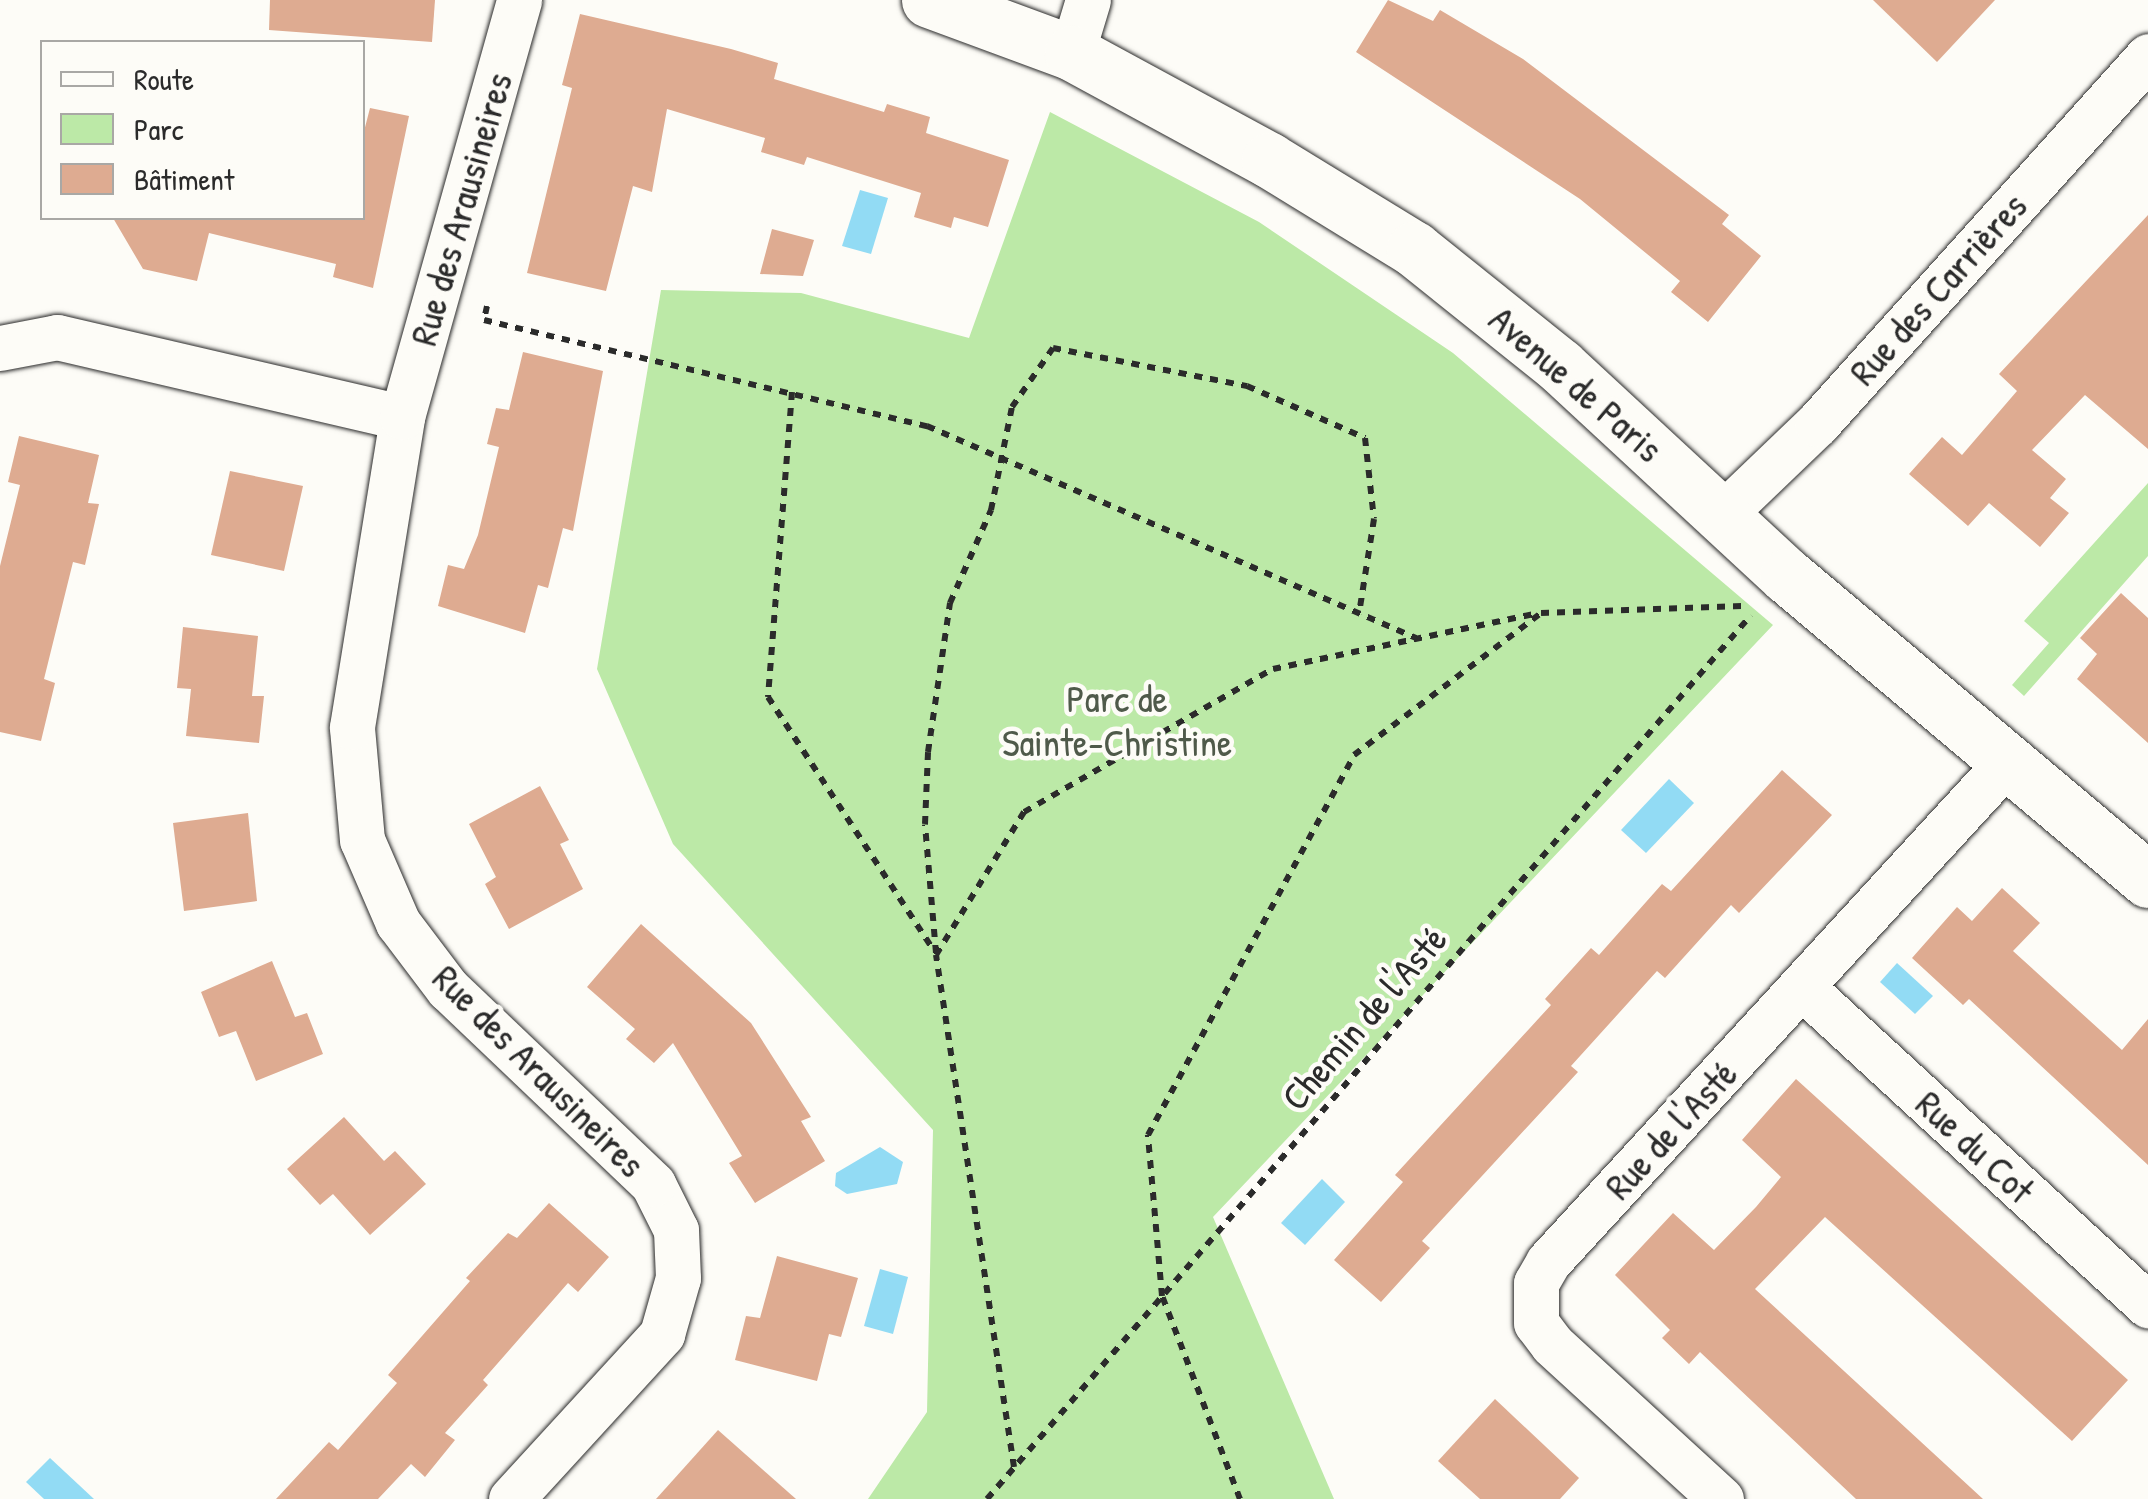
<!DOCTYPE html>
<html>
<head>
<meta charset="utf-8">
<style>
  body { margin:0 }
  #map { position:relative; width:2148px; height:1499px; overflow:hidden; background:#fdfcf7; font-family:"Patrick Hand",sans-serif }
  div>[style] { position:absolute }
  [style*='--x'] { left:calc(var(--x)*1px); top:calc(var(--y)*1px); width:calc(var(--w)*1px); rotate:calc(var(--a)*1deg) }
  .green>* { inset:0; background:#bce9a7 }
  .water>* { inset:0; background:#92dbf4 }
  .building>* { inset:0; background:#deab91 }
  .path>* { height:6px; margin-top:-3px; transform-origin:0; background:repeating-linear-gradient(90deg,#2b2b2b 0 8px,transparent 0 16px) }
  .roads { filter:drop-shadow(0 0 2px #2b2b2b) drop-shadow(0 0 2px #2b2b2b) }
  .minor>* { height:45px; margin:-22.5px; padding:0 22.5px; transform-origin:22.5px; border-radius:22.5px; background:#fdfcf7 }
  .tertiary>* { height:55px; margin:-27.5px; padding:0 27.5px; transform-origin:27.5px; border-radius:27.5px; background:#fdfcf7 }
  span { translate:-50% -50%; white-space:nowrap; text-align:center; line-height:1.15; -webkit-text-stroke:9px #fdfcf7; paint-order:stroke }
  .street-label { font-size:38px; color:#2b2b2b }
  .park-label { font-size:38px; color:#4f5a4a }
  .legend { position:absolute; left:40px; top:40px; width:325px; height:180px; box-sizing:border-box; background:#fdfcf7; border:2px solid #a9a8a5; margin:0; padding:12px 18px; list-style:none; font-size:30px; color:#2b2b2b }
  .legend li { display:flex; align-items:center; gap:20px; height:50px }
  .legend b { width:50px; border:2px solid #a9a8a5 }
</style>
</head>
<body>
<div id="map">
  <div class="green">
    <i style="clip-path:polygon(1050px 112px,1259px 222px,1453px 353px,1773px 625px,1213px 1217px,1334px 1499px,868px 1499px,927px 1412px,933px 1130px,673px 844px,597px 669px,661px 290px,801px 293px,969px 338px)"></i>
    <i style="clip-path:polygon(2148px 483px,2148px 556px,2024px 696px,2012px 685px,2049px 643px,2024px 621px)"></i>
  </div>
  <div class="water">
    <i style="clip-path:polygon(860px 190px,888px 198px,871px 254px,842px 246px)"></i>
    <i style="clip-path:polygon(1669px 779px,1694px 803px,1646px 853px,1621px 830px)"></i>
    <i style="clip-path:polygon(1897px 963px,1933px 996px,1915px 1014px,1880px 982px)"></i>
    <i style="clip-path:polygon(880px 1147px,903px 1162px,897px 1184px,847px 1194px,835px 1186px,836px 1173px)"></i>
    <i style="clip-path:polygon(1322px 1179px,1345px 1202px,1305px 1245px,1281px 1223px)"></i>
    <i style="clip-path:polygon(880px 1269px,908px 1277px,893px 1334px,864px 1326px)"></i>
    <i style="clip-path:polygon(50px 1458px,94px 1499px,44px 1499px,26px 1482px)"></i>
  </div>
  <div class="building">
    <i style="clip-path:polygon(270px 0,435px 0,432px 42px,269px 30px)"></i>
    <i style="clip-path:polygon(1388px 0,1433px 21px,1440px 10px,1523px 59px,1729px 215px,1722px 224px,1761px 256px,1708px 322px,1671px 292px,1680px 281px,1580px 199px,1356px 52px)"></i>
    <i style="clip-path:polygon(1873px 0,1995px 0,1937px 62px)"></i>
    <i style="clip-path:polygon(580px 14px,731px 49px,778px 63px,774px 79px,884px 112px,887px 104px,930px 117px,926px 133px,1009px 160px,988px 227px,954px 217px,951px 228px,914px 217px,921px 193px,807px 157px,804px 165px,761px 152px,765px 138px,667px 109px,652px 192px,633px 186px,606px 291px,527px 273px,572px 88px,562px 85px)"></i>
    <i style="clip-path:polygon(370px 108px,409px 116px,373px 288px,333px 277px,336px 264px,209px 233px,197px 281px,143px 269px,113px 218px,362px 218px,362px 139px)"></i>
    <i style="clip-path:polygon(2148px 215px,2148px 449px,2085px 395px,2032px 450px,2066px 479px,2050px 498px,2069px 513px,2040px 547px,1989px 503px,1968px 526px,1909px 474px,1942px 437px,1962px 455px,2017px 391px,1999px 374px)"></i>
    <i style="clip-path:polygon(772px 229px,814px 240px,803px 276px,760px 274px)"></i>
    <i style="clip-path:polygon(523px 352px,603px 371px,573px 531px,563px 528px,548px 588px,538px 585px,525px 633px,438px 606px,448px 565px,464px 569px,478px 535px,499px 447px,487px 444px,496px 408px,509px 410px)"></i>
    <i style="clip-path:polygon(19px 436px,99px 455px,88px 503px,99px 504px,85px 565px,73px 562px,44px 679px,55px 683px,41px 741px,0 732px,0 566px,20px 485px,8px 482px)"></i>
    <i style="clip-path:polygon(230px 471px,303px 486px,284px 571px,211px 555px)"></i>
    <i style="clip-path:polygon(2121px 593px,2148px 618px,2148px 743px,2077px 679px,2097px 654px,2080px 638px)"></i>
    <i style="clip-path:polygon(183px 627px,258px 636px,252px 696px,264px 696px,259px 743px,186px 736px,191px 689px,177px 688px)"></i>
    <i style="clip-path:polygon(1782px 770px,1832px 815px,1739px 913px,1731px 905px,1665px 978px,1657px 971px,1571px 1066px,1578px 1072px,1422px 1241px,1430px 1248px,1381px 1302px,1334px 1260px,1403px 1182px,1395px 1175px,1551px 1005px,1545px 999px,1591px 948px,1599px 955px,1662px 884px,1671px 891px)"></i>
    <i style="clip-path:polygon(540px 786px,569px 840px,560px 844px,583px 889px,509px 929px,485px 884px,496px 877px,469px 824px)"></i>
    <i style="clip-path:polygon(248px 813px,257px 901px,184px 911px,173px 823px)"></i>
    <i style="clip-path:polygon(2002px 888px,2040px 923px,2013px 951px,2122px 1050px,2148px 1019px,2148px 1165px,1969px 999px,1963px 1005px,1912px 958px,1957px 907px,1972px 921px)"></i>
    <i style="clip-path:polygon(641px 924px,751px 1023px,811px 1117px,801px 1121px,825px 1161px,755px 1203px,729px 1163px,742px 1156px,673px 1043px,654px 1063px,626px 1039px,635px 1029px,587px 987px)"></i>
    <i style="clip-path:polygon(272px 961px,295px 1017px,307px 1013px,323px 1054px,256px 1081px,236px 1031px,219px 1037px,201px 992px)"></i>
    <i style="clip-path:polygon(1796px 1079px,2128px 1380px,2072px 1441px,1825px 1217px,1755px 1289px,1983px 1499px,1856px 1499px,1700px 1352px,1689px 1364px,1662px 1338px,1670px 1330px,1615px 1275px,1673px 1213px,1714px 1250px,1756px 1207px,1781px 1177px,1742px 1140px)"></i>
    <i style="clip-path:polygon(344px 1117px,384px 1161px,395px 1151px,426px 1184px,370px 1235px,333px 1194px,320px 1205px,287px 1169px)"></i>
    <i style="clip-path:polygon(549px 1203px,609px 1257px,578px 1292px,568px 1283px,483px 1380px,488px 1385px,445px 1433px,455px 1440px,425px 1477px,411px 1464px,378px 1499px,276px 1499px,329px 1442px,338px 1450px,397px 1383px,388px 1375px,470px 1281px,466px 1278px,508px 1233px,517px 1238px)"></i>
    <i style="clip-path:polygon(777px 1256px,858px 1278px,841px 1337px,829px 1334px,817px 1381px,735px 1360px,746px 1316px,760px 1318px)"></i>
    <i style="clip-path:polygon(1495px 1399px,1579px 1478px,1560px 1499px,1480px 1499px,1438px 1461px)"></i>
    <i style="clip-path:polygon(718px 1430px,796px 1499px,656px 1499px)"></i>
  </div>
  <div class="path">
    <i style="--x:487;--y:306;--w:14;--a:102"></i>
    <i style="--x:484;--y:320;--w:456;--a:13.5"></i>
    <i style="--x:927;--y:426;--w:533;--a:23.44"></i>
    <i style="--x:792;--y:392;--w:306;--a:94.5"></i>
    <i style="--x:768;--y:697;--w:303;--a:56.8"></i>
    <i style="--x:936;--y:953;--w:129;--a:-94.9"></i>
    <i style="--x:925;--y:824;--w:72;--a:-87.6"></i>
    <i style="--x:928;--y:752;--w:151;--a:-81.6"></i>
    <i style="--x:950;--y:603;--w:102;--a:-66.2"></i>
    <i style="--x:991;--y:510;--w:105;--a:-78.5"></i>
    <i style="--x:1012;--y:407;--w:72;--a:-55.2"></i>
    <i style="--x:1053;--y:348;--w:198;--a:11.1"></i>
    <i style="--x:1247;--y:386;--w:129;--a:23.8"></i>
    <i style="--x:1365;--y:438;--w:81;--a:83.7"></i>
    <i style="--x:1374;--y:519;--w:96;--a:99"></i>
    <i style="--x:1014;--y:1467;--w:518;--a:-98.66"></i>
    <i style="--x:936;--y:955;--w:168;--a:-58.4"></i>
    <i style="--x:1024;--y:812;--w:287;--a:-29.9"></i>
    <i style="--x:1273;--y:669;--w:268;--a:-11.9"></i>
    <i style="--x:987;--y:1499;--w:1168;--a:-49.16"></i>
    <i style="--x:1240;--y:1499;--w:217;--a:-111"></i>
    <i style="--x:1162;--y:1296;--w:162;--a:-95"></i>
    <i style="--x:1148;--y:1135;--w:432;--a:-61.5"></i>
    <i style="--x:1354;--y:755;--w:235;--a:-37.2"></i>
    <i style="--x:1541;--y:613;--w:201;--a:-2"></i>
  </div>
  <div class="roads">
    <div class="minor">
      <i style="--x:1072;--y:53;--w:55;--a:-73.2"></i>
      <i style="--x:0;--y:348;--w:58;--a:-10.9"></i>
      <i style="--x:57;--y:337;--w:354;--a:13.1"></i>
      <i style="--x:1722;--y:515;--w:132;--a:-43.8"></i>
      <i style="--x:1817;--y:424;--w:495;--a:-48"></i>
      <i style="--x:1803;--y:988;--w:469;--a:42.6"></i>
      <i style="--x:511;--y:1499;--w:224;--a:-47.5"></i>
      <i style="--x:662;--y:1334;--w:58;--a:-74.1"></i>
      <i style="--x:678;--y:1278;--w:48;--a:-92.4"></i>
      <i style="--x:676;--y:1230;--w:51;--a:-116.6"></i>
      <i style="--x:653;--y:1184;--w:283;--a:-136.4"></i>
      <i style="--x:448;--y:989;--w:83;--a:-127.1"></i>
      <i style="--x:398;--y:923;--w:90;--a:-113.4"></i>
      <i style="--x:362;--y:840;--w:113;--a:-95.1"></i>
      <i style="--x:352;--y:727;--w:314;--a:-80.8"></i>
      <i style="--x:402;--y:417;--w:433;--a:-74.3"></i>
      <i style="--x:1721;--y:1499;--w:229;--a:-137.5"></i>
      <i style="--x:1552;--y:1344;--w:26;--a:-127"></i>
      <i style="--x:1536;--y:1323;--w:40;--a:-90"></i>
      <i style="--x:1536;--y:1283;--w:24;--a:-60"></i>
      <i style="--x:1548;--y:1262;--w:680;--a:-47.44"></i>
    </div>
    <div class="tertiary">
      <i style="--x:929;--y:0;--w:153;--a:20.3"></i>
      <i style="--x:1072;--y:53;--w:224;--a:28.5"></i>
      <i style="--x:1269;--y:160;--w:170;--a:31.5"></i>
      <i style="--x:1414;--y:249;--w:187;--a:38.7"></i>
      <i style="--x:1560;--y:366;--w:309;--a:42.8"></i>
      <i style="--x:1787;--y:576;--w:472;--a:40.1"></i>
    </div>
  </div>
  <div class="street-label">
    <span style="left:461px;top:209px;rotate:-74deg">Rue des Arausineires</span>
    <span style="left:1938px;top:289px;rotate:-48deg">Rue des Carrières</span>
    <span style="left:1576px;top:384px;rotate:41deg">Avenue de Paris</span>
    <span style="left:1364px;top:1018px;rotate:-49deg">Chemin de l'Asté</span>
    <span style="left:539px;top:1071px;rotate:45deg">Rue des Arausineires</span>
    <span style="left:1671px;top:1130px;rotate:-47deg">Rue de l'Asté</span>
    <span style="left:1975px;top:1147px;rotate:43deg">Rue du Cot</span>
  </div>
  <div class="park-label">
    <span style="left:1117px;top:721px">Parc de<br>Sainte-Christine</span>
  </div>
  <ul class="legend">
  <li><b style="height:12px;background:#fdfcf7"></b>Route</li>
  <li><b style="height:28px;background:#bce9a7"></b>Parc</li>
  <li><b style="height:28px;background:#deab91"></b>Bâtiment</li>
  </ul>
</div>
</body>
</html>
